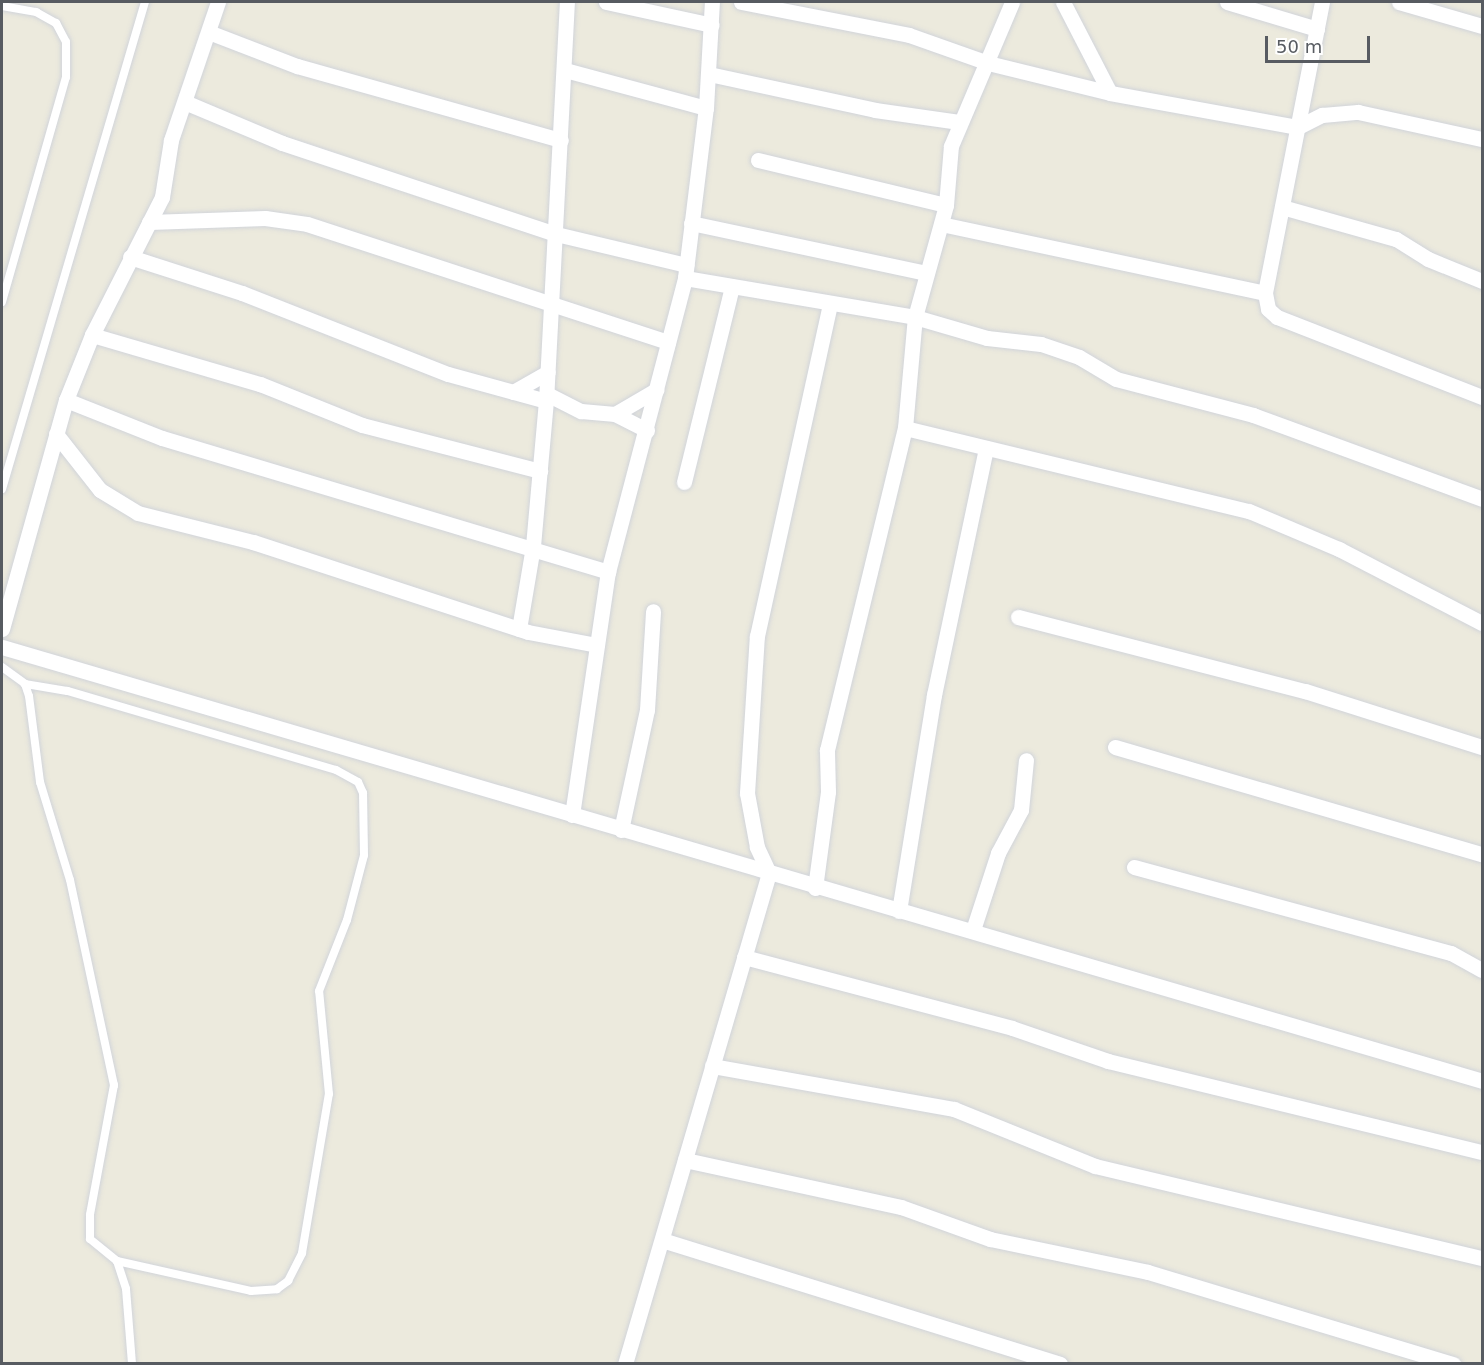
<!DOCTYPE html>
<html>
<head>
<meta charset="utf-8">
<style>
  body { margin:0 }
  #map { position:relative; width:1484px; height:1365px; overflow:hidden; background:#eceadd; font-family:"DejaVu Sans",sans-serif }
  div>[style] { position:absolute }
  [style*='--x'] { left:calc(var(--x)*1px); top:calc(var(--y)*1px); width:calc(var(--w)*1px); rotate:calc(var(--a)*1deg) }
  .roads { filter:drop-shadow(0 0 2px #d1d4da) drop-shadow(0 0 2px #d1d4da) }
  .service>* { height:8px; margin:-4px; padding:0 4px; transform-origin:4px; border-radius:4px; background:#fff }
  .minor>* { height:15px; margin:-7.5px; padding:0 7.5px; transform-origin:7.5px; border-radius:7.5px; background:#fff }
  span { translate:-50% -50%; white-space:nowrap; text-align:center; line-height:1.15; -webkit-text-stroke:5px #fff; paint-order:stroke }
  .frame { position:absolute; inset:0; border:3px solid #575b61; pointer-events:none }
  .scale { position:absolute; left:1265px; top:36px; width:105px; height:27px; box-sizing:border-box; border:3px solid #575b61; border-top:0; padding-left:8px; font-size:18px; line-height:21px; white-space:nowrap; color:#575b61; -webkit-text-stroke:4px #fff; paint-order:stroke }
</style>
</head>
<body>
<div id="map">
  <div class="roads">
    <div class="service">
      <i style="--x:2;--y:6;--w:35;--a:10"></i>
      <i style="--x:36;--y:12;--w:23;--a:29"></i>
      <i style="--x:56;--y:23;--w:21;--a:62"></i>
      <i style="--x:66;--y:42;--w:35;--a:90"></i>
      <i style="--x:66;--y:77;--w:234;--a:105.9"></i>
      <i style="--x:2;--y:489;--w:508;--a:-73.64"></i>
      <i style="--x:2;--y:667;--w:29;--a:36"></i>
      <i style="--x:25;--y:684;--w:13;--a:72"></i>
      <i style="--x:29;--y:696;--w:87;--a:82.7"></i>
      <i style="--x:40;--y:782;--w:102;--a:73"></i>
      <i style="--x:70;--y:880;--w:210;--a:77.9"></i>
      <i style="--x:114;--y:1085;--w:132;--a:100.5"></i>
      <i style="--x:90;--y:1215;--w:24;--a:90"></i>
      <i style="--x:90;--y:1239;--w:35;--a:39"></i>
      <i style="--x:117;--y:1261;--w:137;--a:12.6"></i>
      <i style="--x:251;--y:1291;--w:26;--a:-4"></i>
      <i style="--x:277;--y:1289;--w:14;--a:-36"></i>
      <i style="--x:288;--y:1281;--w:31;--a:-63"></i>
      <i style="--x:302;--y:1253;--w:161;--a:-80.4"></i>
      <i style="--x:329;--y:1094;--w:103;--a:-95.5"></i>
      <i style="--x:319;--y:991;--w:76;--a:-68.5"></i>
      <i style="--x:347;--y:920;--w:67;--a:-75.3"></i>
      <i style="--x:364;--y:855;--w:62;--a:-90.9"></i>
      <i style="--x:363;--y:793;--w:12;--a:-114"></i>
      <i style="--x:358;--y:782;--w:25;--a:-151"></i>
      <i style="--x:336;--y:770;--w:280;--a:-163.6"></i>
      <i style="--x:67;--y:691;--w:43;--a:-170.5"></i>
      <i style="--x:117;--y:1261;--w:29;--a:72"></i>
      <i style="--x:126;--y:1289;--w:75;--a:85.4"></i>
    </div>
    <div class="minor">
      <i style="--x:606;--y:2;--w:108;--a:12.2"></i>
      <i style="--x:741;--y:2;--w:171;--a:11.1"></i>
      <i style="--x:909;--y:35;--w:84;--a:19.5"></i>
      <i style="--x:988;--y:63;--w:126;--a:13.8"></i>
      <i style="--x:1110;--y:93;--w:191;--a:10.3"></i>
      <i style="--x:1298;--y:127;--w:27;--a:-27"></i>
      <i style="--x:1322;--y:115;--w:36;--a:-5"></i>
      <i style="--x:1358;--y:112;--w:127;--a:12.3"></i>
      <i style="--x:1063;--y:2;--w:102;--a:62.7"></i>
      <i style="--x:1227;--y:2;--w:94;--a:16.7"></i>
      <i style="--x:1322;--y:2;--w:297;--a:101.1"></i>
      <i style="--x:1265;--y:293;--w:16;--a:79"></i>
      <i style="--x:1268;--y:309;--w:12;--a:42"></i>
      <i style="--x:1277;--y:317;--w:220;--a:21.3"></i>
      <i style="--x:1399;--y:2;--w:86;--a:16.1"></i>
      <i style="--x:211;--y:33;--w:92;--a:21"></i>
      <i style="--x:297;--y:66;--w:274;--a:15.7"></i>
      <i style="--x:565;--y:70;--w:146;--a:15.1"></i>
      <i style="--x:709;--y:74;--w:170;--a:12.2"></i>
      <i style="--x:875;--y:110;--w:85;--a:8.1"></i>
      <i style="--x:187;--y:103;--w:103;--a:22.8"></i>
      <i style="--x:282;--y:143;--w:289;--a:18.4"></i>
      <i style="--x:556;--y:234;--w:134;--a:13.4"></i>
      <i style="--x:758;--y:160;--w:193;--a:13.5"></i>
      <i style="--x:1282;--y:207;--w:118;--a:15.7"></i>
      <i style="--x:1396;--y:239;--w:38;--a:32"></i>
      <i style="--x:1428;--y:259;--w:58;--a:22.2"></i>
      <i style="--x:149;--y:222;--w:116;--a:-2"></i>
      <i style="--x:265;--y:218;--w:42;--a:8.1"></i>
      <i style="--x:307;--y:224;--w:380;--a:18.1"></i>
      <i style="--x:691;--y:223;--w:241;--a:12"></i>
      <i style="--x:941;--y:224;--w:331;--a:12"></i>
      <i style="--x:130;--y:257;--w:118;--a:17.8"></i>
      <i style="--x:242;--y:293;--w:221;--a:21.5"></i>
      <i style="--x:448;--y:374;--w:102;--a:15.4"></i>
      <i style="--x:685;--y:278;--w:233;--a:9.6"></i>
      <i style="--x:915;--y:317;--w:75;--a:16.3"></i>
      <i style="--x:987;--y:338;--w:54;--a:6.3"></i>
      <i style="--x:1041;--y:344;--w:40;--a:18.9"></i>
      <i style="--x:1079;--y:357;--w:43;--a:30.7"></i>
      <i style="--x:1116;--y:379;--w:142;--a:14.7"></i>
      <i style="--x:1253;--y:415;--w:244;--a:20.1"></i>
      <i style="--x:92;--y:335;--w:175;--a:16.3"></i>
      <i style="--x:260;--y:384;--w:110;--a:21.9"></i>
      <i style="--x:362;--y:425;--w:184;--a:14.5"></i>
      <i style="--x:513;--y:392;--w:40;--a:-29.7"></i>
      <i style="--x:547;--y:394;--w:38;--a:27"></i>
      <i style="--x:581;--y:411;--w:34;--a:5"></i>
      <i style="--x:615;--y:414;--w:36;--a:27"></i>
      <i style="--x:66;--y:400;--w:103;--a:21.6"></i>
      <i style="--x:162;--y:438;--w:466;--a:16.7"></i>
      <i style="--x:615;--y:414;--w:48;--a:-30.3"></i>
      <i style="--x:905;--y:428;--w:354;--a:13.6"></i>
      <i style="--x:1249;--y:511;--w:98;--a:22.9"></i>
      <i style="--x:1339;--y:549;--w:161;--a:27.4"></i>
      <i style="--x:56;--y:434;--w:71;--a:51.8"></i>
      <i style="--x:100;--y:490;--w:44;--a:31.2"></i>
      <i style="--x:138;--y:513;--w:119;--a:14.2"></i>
      <i style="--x:253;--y:542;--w:289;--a:18.1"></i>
      <i style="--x:528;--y:632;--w:70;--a:10.7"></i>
      <i style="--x:684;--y:482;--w:201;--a:-76.2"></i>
      <i style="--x:1018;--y:617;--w:296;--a:14.5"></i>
      <i style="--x:1305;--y:691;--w:186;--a:17.6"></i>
      <i style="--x:2;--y:629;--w:238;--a:-74.4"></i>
      <i style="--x:66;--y:400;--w:70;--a:-68.2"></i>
      <i style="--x:92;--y:335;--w:155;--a:-63.1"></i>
      <i style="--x:162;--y:197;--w:58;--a:-81"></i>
      <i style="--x:171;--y:140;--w:146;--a:-71.2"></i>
      <i style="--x:519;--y:629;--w:84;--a:-80.4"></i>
      <i style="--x:533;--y:546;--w:146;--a:-84.9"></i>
      <i style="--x:546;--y:401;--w:400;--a:-87"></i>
      <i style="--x:2;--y:647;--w:1542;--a:16.34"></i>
      <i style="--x:1115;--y:747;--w:382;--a:16.3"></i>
      <i style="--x:572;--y:815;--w:246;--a:-81.6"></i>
      <i style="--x:608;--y:572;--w:304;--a:-75.3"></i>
      <i style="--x:685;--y:278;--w:171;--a:-83"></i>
      <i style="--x:706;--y:108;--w:106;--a:-86.8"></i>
      <i style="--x:621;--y:830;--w:123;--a:-77.8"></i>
      <i style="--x:647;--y:710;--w:99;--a:-86.5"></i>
      <i style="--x:1134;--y:867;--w:328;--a:15.2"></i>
      <i style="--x:1451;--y:953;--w:35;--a:29"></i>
      <i style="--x:815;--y:888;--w:97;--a:-82.3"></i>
      <i style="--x:828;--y:792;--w:42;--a:-91.4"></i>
      <i style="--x:827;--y:750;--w:331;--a:-76.4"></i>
      <i style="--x:905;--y:428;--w:111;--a:-84.9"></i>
      <i style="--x:915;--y:317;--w:116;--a:-74.5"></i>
      <i style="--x:946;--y:205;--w:59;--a:-85.2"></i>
      <i style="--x:951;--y:146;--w:156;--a:-67"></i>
      <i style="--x:899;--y:911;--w:219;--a:-80.8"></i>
      <i style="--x:934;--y:695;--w:252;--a:-78.1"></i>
      <i style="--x:973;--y:930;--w:81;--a:-72"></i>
      <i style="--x:998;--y:853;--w:49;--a:-61.9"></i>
      <i style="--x:1021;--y:810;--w:50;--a:-84.3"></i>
      <i style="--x:744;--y:957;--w:277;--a:14.8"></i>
      <i style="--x:1012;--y:1028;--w:102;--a:19"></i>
      <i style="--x:1108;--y:1061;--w:385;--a:13.7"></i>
      <i style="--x:712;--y:1066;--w:246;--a:10.1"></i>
      <i style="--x:954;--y:1109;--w:152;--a:22"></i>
      <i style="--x:1095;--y:1166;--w:398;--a:13.4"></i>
      <i style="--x:685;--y:1160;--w:221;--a:12.3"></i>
      <i style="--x:901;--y:1207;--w:95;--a:19.8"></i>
      <i style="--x:990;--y:1239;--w:161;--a:11.8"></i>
      <i style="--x:1148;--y:1272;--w:319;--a:16.8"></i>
      <i style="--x:662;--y:1240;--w:417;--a:17.3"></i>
      <i style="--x:625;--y:1364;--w:512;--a:-73.65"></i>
      <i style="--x:769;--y:873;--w:29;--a:-115"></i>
      <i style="--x:757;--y:847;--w:55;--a:-100.5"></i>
      <i style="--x:747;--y:793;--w:157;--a:-86.4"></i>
      <i style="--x:757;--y:636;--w:339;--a:-77.6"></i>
    </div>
  </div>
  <div class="frame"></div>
  <div class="scale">50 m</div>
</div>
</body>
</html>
